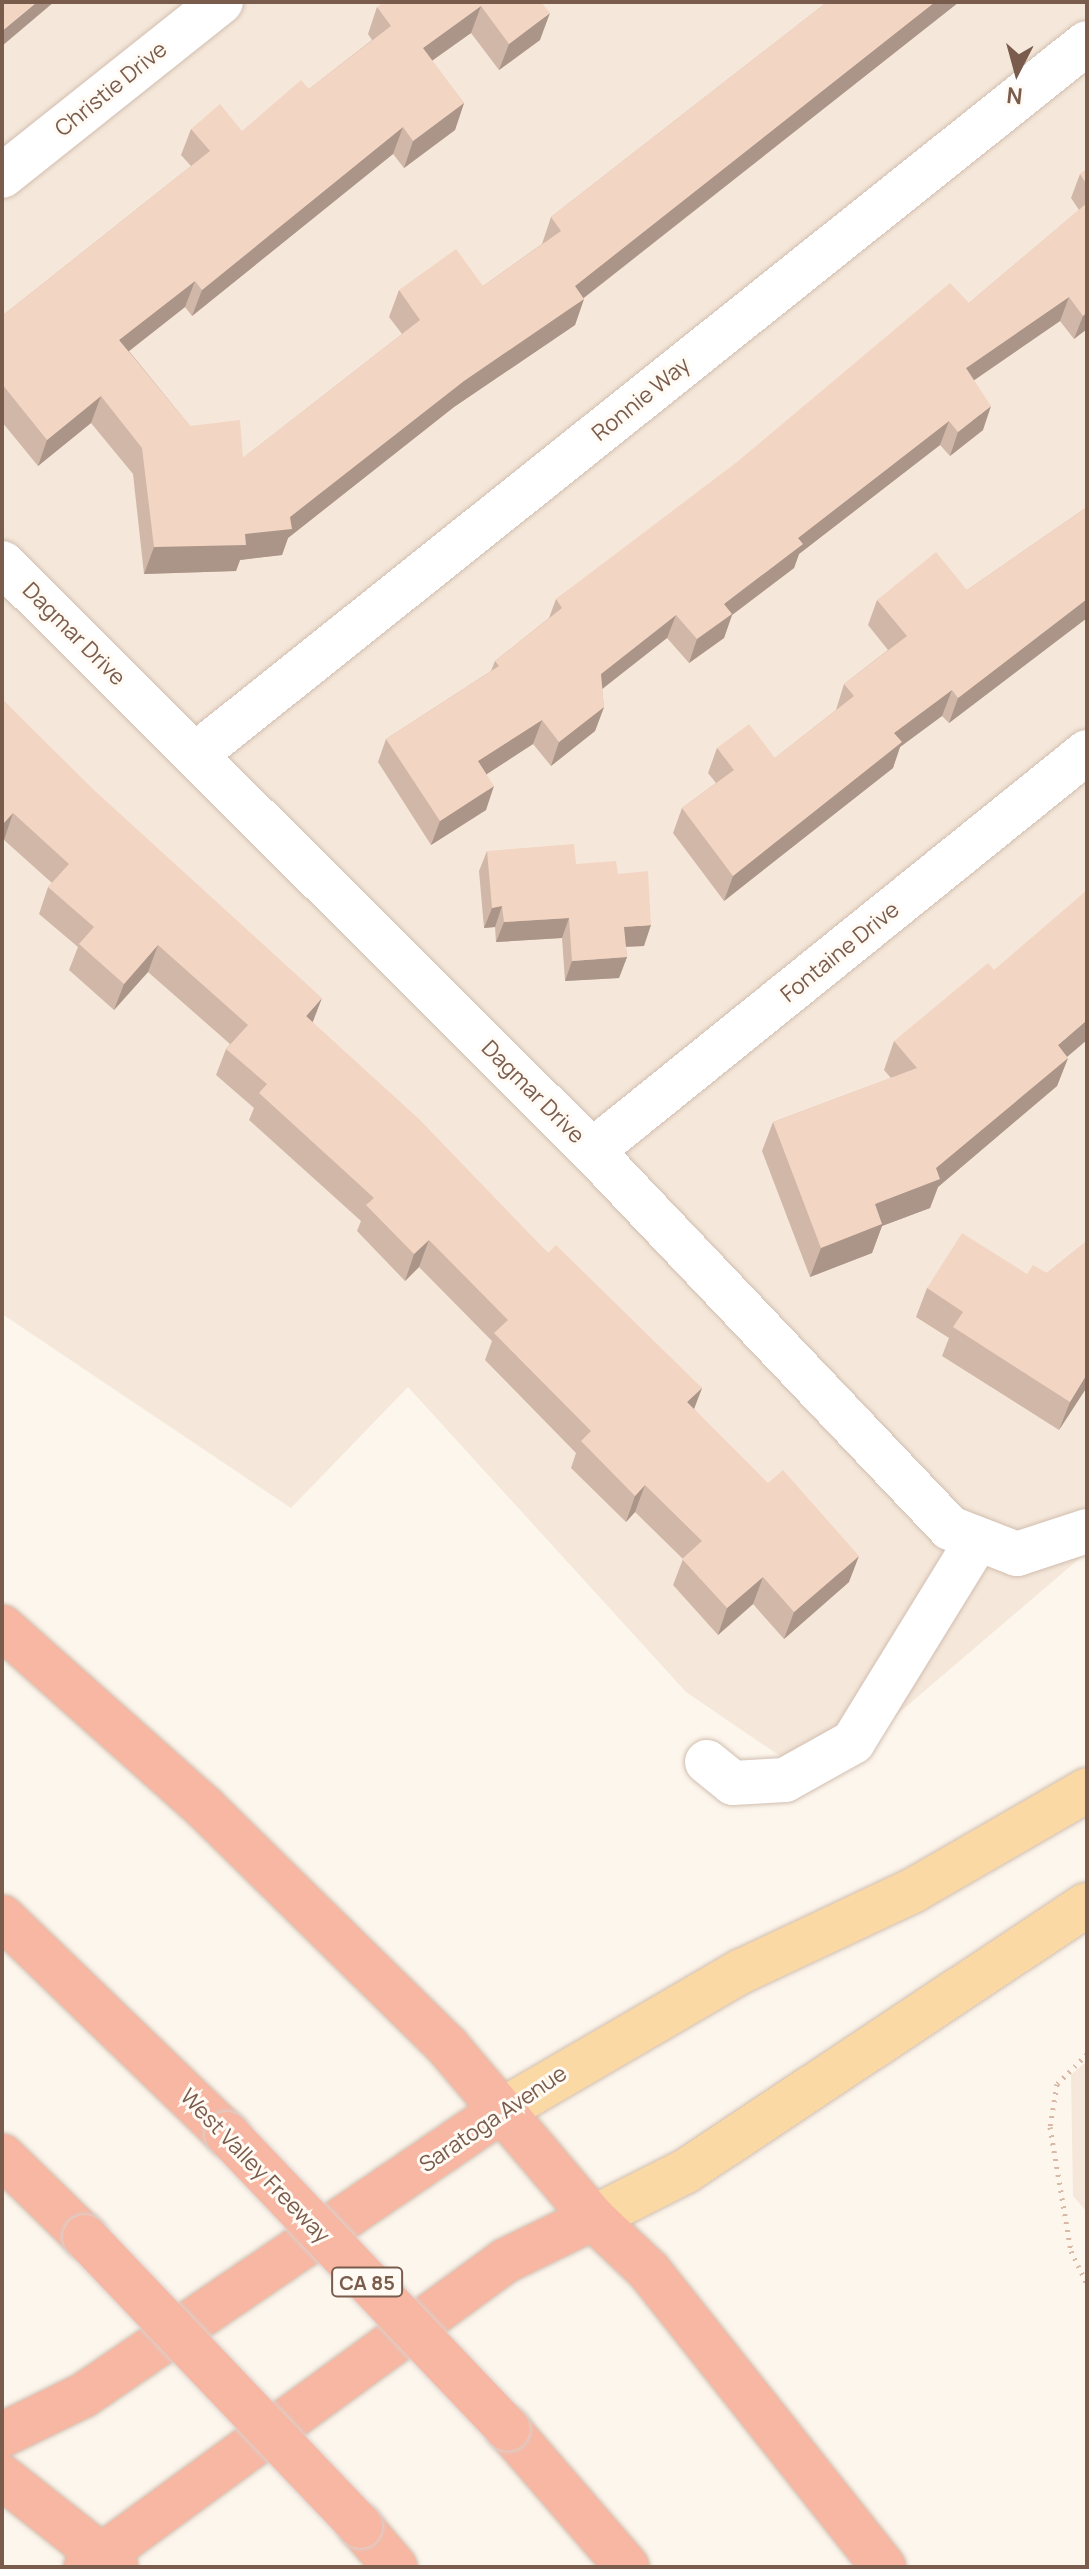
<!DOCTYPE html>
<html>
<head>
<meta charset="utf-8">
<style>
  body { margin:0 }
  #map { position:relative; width:1089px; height:2569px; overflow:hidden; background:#fdf6ec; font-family:Manrope,sans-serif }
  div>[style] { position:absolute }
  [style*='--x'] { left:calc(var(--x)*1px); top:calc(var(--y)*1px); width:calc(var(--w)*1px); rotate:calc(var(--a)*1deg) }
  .residential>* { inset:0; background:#f5e8da }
  .path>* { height:5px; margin-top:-2.5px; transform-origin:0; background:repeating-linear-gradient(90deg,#d9b8a5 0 2px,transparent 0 8px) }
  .roads { filter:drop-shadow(0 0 2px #d1beb0) drop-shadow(0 0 2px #d1beb0) }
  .minor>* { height:44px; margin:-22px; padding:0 22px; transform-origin:22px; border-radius:22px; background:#fff }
  .major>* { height:44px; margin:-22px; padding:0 22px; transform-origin:22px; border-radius:22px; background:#fbd9a5 }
  .highway>* { height:44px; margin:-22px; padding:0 22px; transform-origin:22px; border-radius:22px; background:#f7b7a3 }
  .bridges { filter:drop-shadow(0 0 2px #dad1cd) drop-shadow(0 0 2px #dad1cd) }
  .highway-bridge>* { height:44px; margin:-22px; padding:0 22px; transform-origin:22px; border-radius:22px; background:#f7b7a3 }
  .wall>* { inset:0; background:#d1b7a8 }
  .shaded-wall>* { inset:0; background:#aa9588 }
  .building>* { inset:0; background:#f3d5c3 }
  span { translate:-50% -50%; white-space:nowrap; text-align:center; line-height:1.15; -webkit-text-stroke:6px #fffaf3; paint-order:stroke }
  .shield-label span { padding:2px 6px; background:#fffaf3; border:2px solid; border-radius:6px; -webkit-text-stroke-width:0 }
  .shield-label { font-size:20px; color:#7a5c4d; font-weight:700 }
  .street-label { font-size:22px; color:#7a5c4d }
  .frame { position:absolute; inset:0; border:4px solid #7a5c4d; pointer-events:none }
  .north { position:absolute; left:977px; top:32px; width:80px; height:80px; -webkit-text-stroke:6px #fffaf3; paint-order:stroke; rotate:186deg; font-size:22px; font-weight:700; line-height:32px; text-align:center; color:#7a5c4d }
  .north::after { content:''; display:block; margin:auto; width:28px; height:36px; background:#7a5c4d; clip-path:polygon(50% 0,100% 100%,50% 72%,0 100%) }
</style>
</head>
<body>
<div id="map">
  <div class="residential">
    <i style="clip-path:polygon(2px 2px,1087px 2px,1087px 1552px,818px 1782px,686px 1692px,408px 1387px,291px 1508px,2px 1314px)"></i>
    <i style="clip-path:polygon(1087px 2061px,1087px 2212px,1073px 2196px,1071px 2075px)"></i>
  </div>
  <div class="path">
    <i style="--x:1087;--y:2054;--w:42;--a:135"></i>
    <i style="--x:1057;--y:2084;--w:44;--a:99.2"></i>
    <i style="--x:1050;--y:2127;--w:126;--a:80.4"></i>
    <i style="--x:1071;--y:2251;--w:37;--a:64"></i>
  </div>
  <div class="roads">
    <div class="minor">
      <i style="--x:2;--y:176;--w:280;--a:-38.5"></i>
      <i style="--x:2;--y:563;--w:833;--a:44.9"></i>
      <i style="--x:592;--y:1151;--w:520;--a:46.48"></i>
      <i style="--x:950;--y:1528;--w:72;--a:21.2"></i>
      <i style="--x:1017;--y:1554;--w:74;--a:-18.2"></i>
      <i style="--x:195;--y:755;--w:1141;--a:-38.6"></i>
      <i style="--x:592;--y:1151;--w:636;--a:-38.87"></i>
      <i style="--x:707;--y:1762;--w:33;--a:39"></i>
      <i style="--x:733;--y:1783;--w:52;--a:-3.3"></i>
      <i style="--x:785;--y:1780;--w:78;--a:-29.2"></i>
      <i style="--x:853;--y:1742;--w:235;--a:-58.4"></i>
    </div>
    <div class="major">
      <i style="--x:501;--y:2111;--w:279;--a:-30.2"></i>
      <i style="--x:742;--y:1971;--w:190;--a:-25.2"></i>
      <i style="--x:914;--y:1890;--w:200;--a:-30"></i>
      <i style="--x:593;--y:2218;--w:104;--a:-26.8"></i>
      <i style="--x:686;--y:2171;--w:481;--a:-33.6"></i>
    </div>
    <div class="highway">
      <i style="--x:2;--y:1627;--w:272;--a:41.7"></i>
      <i style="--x:205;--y:1808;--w:341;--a:44.5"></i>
      <i style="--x:448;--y:2047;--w:224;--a:49.7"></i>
      <i style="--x:593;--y:2218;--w:77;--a:43.4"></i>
      <i style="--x:649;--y:2271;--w:378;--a:51.6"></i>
      <i style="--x:2;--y:1917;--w:313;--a:44"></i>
      <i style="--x:2;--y:2156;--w:116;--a:44.3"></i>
      <i style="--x:508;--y:2429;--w:182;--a:49.2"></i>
      <i style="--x:2;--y:2435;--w:91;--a:-26"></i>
      <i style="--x:84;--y:2395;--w:505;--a:-34.26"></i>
      <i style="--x:2;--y:2477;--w:145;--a:38.3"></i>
      <i style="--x:360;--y:2526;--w:54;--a:49.5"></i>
      <i style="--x:86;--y:2567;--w:519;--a:-36.14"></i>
      <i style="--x:505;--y:2261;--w:98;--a:-26"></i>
    </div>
  </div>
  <div class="bridges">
    <div class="highway-bridge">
      <i style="--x:227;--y:2134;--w:407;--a:46.4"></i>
      <i style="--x:85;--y:2237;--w:399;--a:46.4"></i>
    </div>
  </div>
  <div class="wall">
    <i style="clip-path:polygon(827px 2px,959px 2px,584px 298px,575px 325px,454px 407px,288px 538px,282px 555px,240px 560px,236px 571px,144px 574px,133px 474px,91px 423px,38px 466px,2px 422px,2px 316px,191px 166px,181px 155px,191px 129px,242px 131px,309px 89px,372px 40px,368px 34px,377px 7px,543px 5px,540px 40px,499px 70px,471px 33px,432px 61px,464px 103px,455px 130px,404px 168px,393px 154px,192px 316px,185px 307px,129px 351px,190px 426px,243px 458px,402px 334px,389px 317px,399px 290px,483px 286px,542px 244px,551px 217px)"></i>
    <i style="clip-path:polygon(1087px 169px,1087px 329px,1074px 339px,1060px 321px,974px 380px,983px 430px,950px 456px,940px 445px,799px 554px,794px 568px,732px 615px,724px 638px,689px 663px,667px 638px,602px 689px,604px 707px,595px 731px,551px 766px,533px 744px,487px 774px,486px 810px,431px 845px,378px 762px,386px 739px,491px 671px,495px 661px,549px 618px,556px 599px,969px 303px,1079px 210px,1071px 198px,1080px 174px)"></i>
    <i style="clip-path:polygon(1087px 507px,1087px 618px,949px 723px,942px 716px,900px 747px,893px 768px,724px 901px,673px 833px,682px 808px,716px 783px,708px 773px,717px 748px,775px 758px,836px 710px,844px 684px,888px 650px,868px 625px,877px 600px,967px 590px)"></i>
    <i style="clip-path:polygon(2px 699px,313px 1023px,548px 1253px,702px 1388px,694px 1409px,849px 1582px,784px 1639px,753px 1604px,718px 1635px,673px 1585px,683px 1559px,635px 1512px,626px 1522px,571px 1468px,576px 1453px,485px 1360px,492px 1341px,419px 1267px,405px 1281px,357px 1231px,361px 1221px,249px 1120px,254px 1108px,216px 1075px,226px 1049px,230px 1044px,148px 972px,114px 1010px,69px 970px,78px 947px,39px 914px,48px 887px,52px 883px,4px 840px)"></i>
    <i style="clip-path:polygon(487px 851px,576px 864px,618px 874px,644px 946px,626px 947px,627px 957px,619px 978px,565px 981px,562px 938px,496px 942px,495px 927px,484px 928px,479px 871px)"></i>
    <i style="clip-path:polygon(894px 1041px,1068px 1058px,1057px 1086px,938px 1187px,930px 1208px,882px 1226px,872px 1253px,810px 1277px,762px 1151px,773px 1122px,891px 1078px,884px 1070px)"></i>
    <i style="clip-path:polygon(1087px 1241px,1087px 1387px,1059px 1430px,942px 1356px,949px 1338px,916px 1317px,927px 1288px,1027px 1274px,1047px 1273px)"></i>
  </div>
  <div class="shaded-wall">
    <i style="clip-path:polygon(37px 2px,54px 2px,2px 46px,2px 31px)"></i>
    <i style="clip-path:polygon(935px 2px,959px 2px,572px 307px,584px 299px,575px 325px,454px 407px,288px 538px,282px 555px,240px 560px,236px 571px,144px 574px,154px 547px,245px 534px,290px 517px,575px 286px)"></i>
    <i style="clip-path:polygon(481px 6px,471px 33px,413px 74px,423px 48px)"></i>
    <i style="clip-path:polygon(550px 13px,540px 40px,499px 70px,509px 44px)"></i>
    <i style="clip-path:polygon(464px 103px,455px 130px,404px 168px,413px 141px)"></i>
    <i style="clip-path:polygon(403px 127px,393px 154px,192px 316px,202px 290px)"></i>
    <i style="clip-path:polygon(195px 281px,185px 307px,110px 366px,119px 340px)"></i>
    <i style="clip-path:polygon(1069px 297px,1060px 321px,957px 392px,966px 368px)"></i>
    <i style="clip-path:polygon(1087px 312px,1087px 329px,1074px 339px,1083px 316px)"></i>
    <i style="clip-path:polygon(101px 396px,91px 423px,38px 466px,47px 440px)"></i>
    <i style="clip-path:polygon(991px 406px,983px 430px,950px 456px,958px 432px)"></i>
    <i style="clip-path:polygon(949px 421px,940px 445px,799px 554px,794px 568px,732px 615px,724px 638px,689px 663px,697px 639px,724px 604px,798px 538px)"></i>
    <i style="clip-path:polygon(1087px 599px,1087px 618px,949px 723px,958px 698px)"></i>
    <i style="clip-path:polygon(676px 615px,667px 638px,592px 697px,601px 674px)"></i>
    <i style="clip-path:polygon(952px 690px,942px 716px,900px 747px,893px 768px,724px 901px,733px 876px,894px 733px)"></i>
    <i style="clip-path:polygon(604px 707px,595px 731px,551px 766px,559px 742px)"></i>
    <i style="clip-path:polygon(542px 720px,533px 744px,470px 785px,478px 761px)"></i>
    <i style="clip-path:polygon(494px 786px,486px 810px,431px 845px,440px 821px)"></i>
    <i style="clip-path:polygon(13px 813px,4px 840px,2px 842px,2px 825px)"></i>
    <i style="clip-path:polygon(502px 906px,495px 927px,484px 928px,492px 908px)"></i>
    <i style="clip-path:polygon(569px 918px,562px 938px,496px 942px,504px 922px)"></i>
    <i style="clip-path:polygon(651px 925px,644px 946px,617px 947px,624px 927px)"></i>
    <i style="clip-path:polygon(158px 945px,148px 972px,114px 1010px,124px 984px)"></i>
    <i style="clip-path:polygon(627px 957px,619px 978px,565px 981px,572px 961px)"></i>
    <i style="clip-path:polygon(322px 998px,312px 1024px,306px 1016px)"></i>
    <i style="clip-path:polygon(1087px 1020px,1087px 1040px,1047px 1074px,1058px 1045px)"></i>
    <i style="clip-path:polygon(1068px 1058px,1057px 1086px,938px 1187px,930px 1208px,882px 1226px,872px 1253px,810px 1277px,821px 1248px,875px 1204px,936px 1168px)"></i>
    <i style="clip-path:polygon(429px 1240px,419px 1267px,405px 1281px,414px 1254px)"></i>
    <i style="clip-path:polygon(1087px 1374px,1087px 1387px,1059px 1430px,1070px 1402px)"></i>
    <i style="clip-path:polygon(702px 1388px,692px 1414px,687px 1402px)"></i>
    <i style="clip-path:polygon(645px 1485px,635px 1512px,626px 1522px,635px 1496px)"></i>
    <i style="clip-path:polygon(859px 1556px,849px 1582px,784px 1639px,794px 1612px)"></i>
    <i style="clip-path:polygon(763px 1577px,753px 1604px,718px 1635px,727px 1608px)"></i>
  </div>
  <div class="building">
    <i style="clip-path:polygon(2px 2px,37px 2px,2px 31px)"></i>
    <i style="clip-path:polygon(384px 2px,541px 2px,550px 13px,509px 44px,481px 6px,423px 48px,464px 103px,413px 141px,403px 127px,202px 290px,195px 281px,119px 340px,190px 426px,240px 420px,243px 458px,420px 320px,399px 290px,456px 249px,483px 286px,561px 231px,551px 217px,827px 2px,935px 2px,575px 286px,584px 299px,464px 381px,290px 517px,292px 529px,245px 534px,246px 545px,154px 547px,142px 448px,101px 396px,47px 440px,2px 384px,2px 316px,210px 151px,191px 129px,220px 104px,242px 131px,301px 80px,309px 89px,391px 26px,377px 7px)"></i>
    <i style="clip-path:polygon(1087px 169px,1087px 185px,1080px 174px)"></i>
    <i style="clip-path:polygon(1087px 203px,1087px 312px,1083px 316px,1069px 297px,966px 368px,991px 406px,958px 432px,949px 421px,798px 538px,803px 544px,724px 604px,732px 614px,697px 639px,676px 615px,601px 674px,604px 707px,559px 742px,542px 720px,478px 761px,494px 786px,440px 821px,386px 739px,499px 666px,495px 661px,562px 608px,556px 599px,737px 462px,950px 283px,969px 303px)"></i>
    <i style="clip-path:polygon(1087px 507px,1087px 599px,958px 698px,952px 690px,894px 733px,902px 742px,733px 876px,682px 808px,734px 770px,717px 748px,749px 724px,775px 758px,854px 696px,844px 684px,907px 636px,877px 600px,936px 552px,967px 590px)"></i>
    <i style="clip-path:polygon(2px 699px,95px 791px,322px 998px,306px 1016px,419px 1119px,548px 1253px,556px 1245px,702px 1388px,687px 1402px,768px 1483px,783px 1470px,859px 1556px,794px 1612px,763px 1577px,727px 1608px,682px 1559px,702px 1541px,645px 1485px,635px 1496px,581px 1441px,591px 1431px,494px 1333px,508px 1320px,429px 1240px,414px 1254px,366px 1205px,374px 1198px,259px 1093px,267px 1084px,226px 1049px,248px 1025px,158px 945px,124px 984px,79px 944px,94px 927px,48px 887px,69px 864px,13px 813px,2px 825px)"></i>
    <i style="clip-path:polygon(574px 844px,576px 864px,616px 861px,618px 874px,648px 871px,651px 925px,624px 927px,627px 957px,572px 961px,569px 918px,504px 922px,502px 906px,492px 908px,487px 851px)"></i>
    <i style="clip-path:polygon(1087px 890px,1087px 1020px,1058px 1045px,1068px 1058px,936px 1168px,940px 1179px,875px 1204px,882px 1224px,821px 1248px,773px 1122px,917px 1068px,894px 1041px,988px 963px,994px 970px)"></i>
    <i style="clip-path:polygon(962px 1233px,1027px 1274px,1033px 1265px,1047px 1273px,1087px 1241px,1087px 1374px,1070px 1402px,953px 1327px,963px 1312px,927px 1288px)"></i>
  </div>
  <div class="shield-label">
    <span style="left:367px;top:2282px">CA 85</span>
  </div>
  <div class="street-label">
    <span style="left:111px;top:89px;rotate:-39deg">Christie Drive</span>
    <span style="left:641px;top:399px;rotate:-39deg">Ronnie Way</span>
    <span style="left:74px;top:634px;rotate:45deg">Dagmar Drive</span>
    <span style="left:840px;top:952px;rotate:-39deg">Fontaine Drive</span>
    <span style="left:533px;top:1092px;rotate:45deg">Dagmar Drive</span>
    <span style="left:493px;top:2119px;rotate:-34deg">Saratoga Avenue</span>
    <span style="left:255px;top:2166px;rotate:46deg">West Valley Freeway</span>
  </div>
  <div class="frame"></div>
  <div class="north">N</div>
</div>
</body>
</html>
